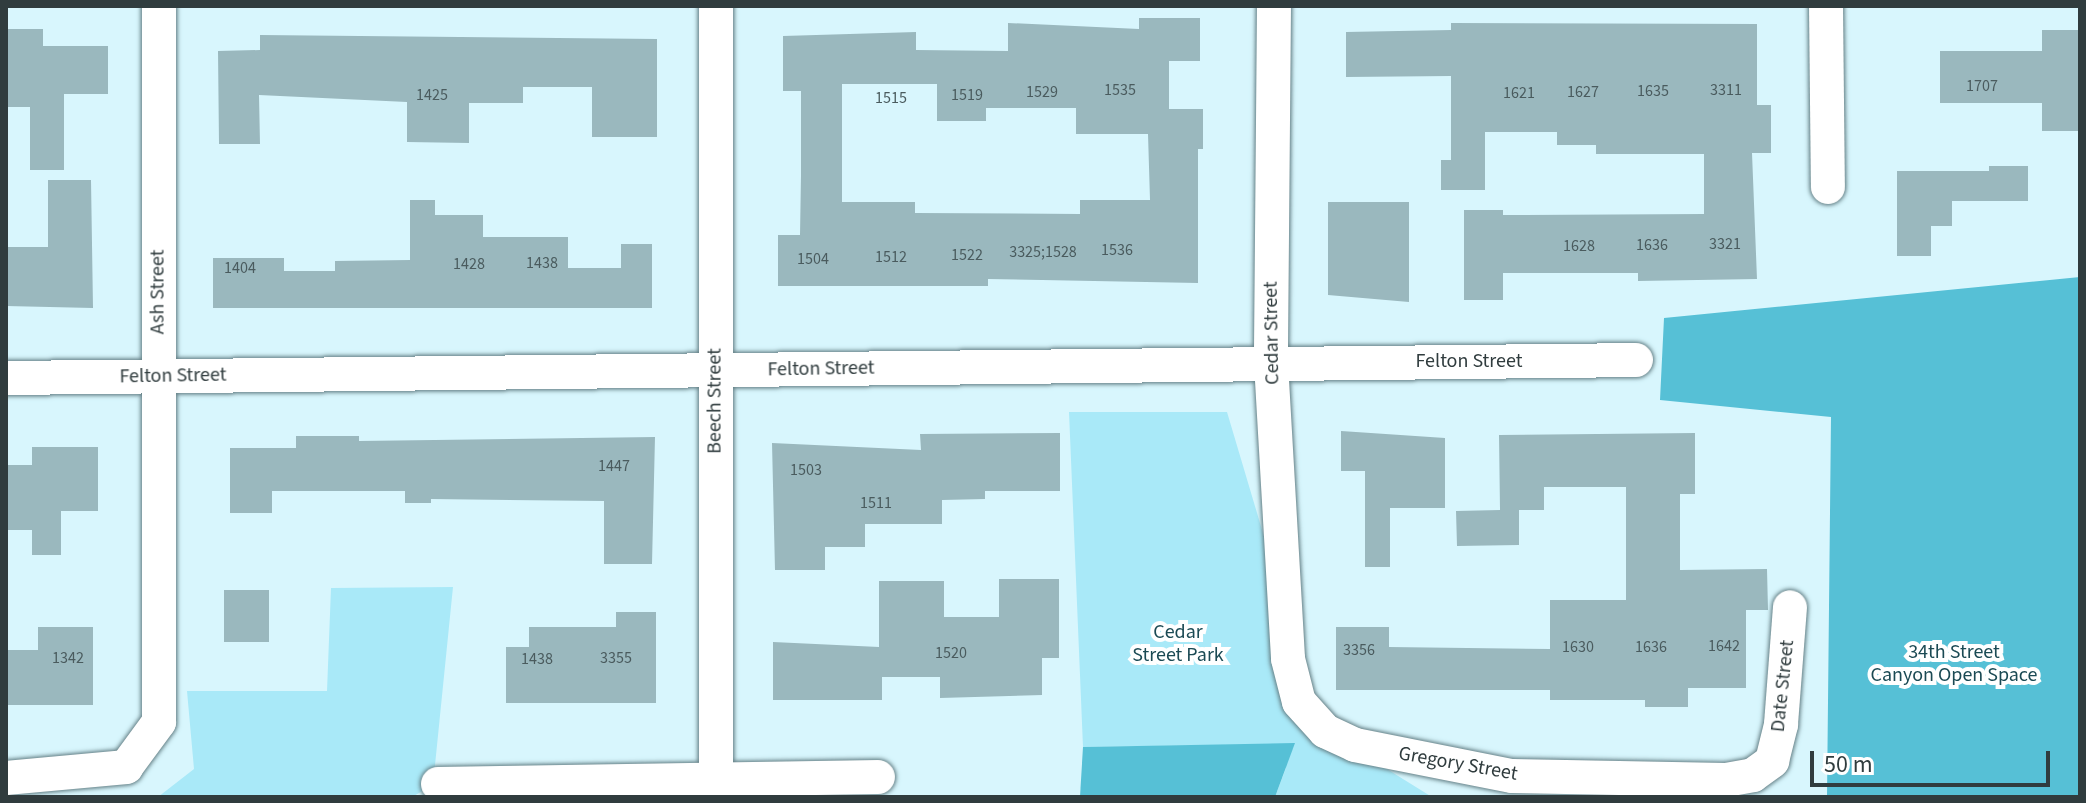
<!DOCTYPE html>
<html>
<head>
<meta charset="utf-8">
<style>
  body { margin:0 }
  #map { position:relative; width:2086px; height:803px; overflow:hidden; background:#d8f6fd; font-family:"Source Sans 3",sans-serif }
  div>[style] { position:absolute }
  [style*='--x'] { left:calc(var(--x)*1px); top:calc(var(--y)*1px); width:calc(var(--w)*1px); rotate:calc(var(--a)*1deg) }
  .green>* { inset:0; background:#a9e9f8 }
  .forest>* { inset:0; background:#56c0d6 }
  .building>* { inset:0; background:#9ab8be }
  .roads { filter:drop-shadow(0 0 2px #658187) drop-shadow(0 0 2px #658187) }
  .minor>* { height:34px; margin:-17px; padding:0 17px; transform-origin:17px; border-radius:17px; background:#fff }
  span { translate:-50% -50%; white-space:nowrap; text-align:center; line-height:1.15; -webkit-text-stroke:8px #fff; paint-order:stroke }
  .number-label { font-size:16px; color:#4a5b5e }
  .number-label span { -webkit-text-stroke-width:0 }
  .street-label { font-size:20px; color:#303c3e }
  .park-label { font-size:20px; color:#1b4a54 }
  .frame { position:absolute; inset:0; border:8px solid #303c3e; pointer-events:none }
  .scale { position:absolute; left:1810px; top:751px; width:240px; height:36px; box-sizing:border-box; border:4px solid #303c3e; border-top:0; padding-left:10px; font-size:24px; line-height:28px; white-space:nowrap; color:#303c3e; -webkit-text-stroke:6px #fff; paint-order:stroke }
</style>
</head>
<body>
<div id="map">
  <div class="green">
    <i style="clip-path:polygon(1069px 412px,1227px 412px,1268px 550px,1287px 707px,1432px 797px,1275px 797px,1286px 768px,1286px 744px,1083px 747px)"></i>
    <i style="clip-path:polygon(453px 587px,433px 785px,412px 797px,158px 797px,194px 769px,187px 691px,327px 691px,331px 588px)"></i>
  </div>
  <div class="forest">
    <i style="clip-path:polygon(2080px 277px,2080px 797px,1827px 797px,1831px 417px,1660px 400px,1664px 318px)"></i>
    <i style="clip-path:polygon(1295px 743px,1275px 797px,1080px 797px,1083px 747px)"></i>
  </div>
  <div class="building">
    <i style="clip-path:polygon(evenodd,1139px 18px,1200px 18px,1200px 61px,1169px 61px,1169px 109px,1203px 109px,1203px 149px,1198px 149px,1198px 283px,988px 279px,988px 286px,778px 286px,778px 235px,800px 235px,801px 175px,801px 91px,783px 91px,783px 36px,916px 32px,916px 50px,1008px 51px,1008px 23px,1139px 29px,1139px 18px,842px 84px,937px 84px,937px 121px,986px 121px,986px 108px,1076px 108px,1076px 134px,1148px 134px,1150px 200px,1080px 200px,1080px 214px,915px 213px,915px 202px,842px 202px,842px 84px)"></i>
    <i style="clip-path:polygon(1451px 23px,1757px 24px,1757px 105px,1771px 105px,1771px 153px,1752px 153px,1757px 279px,1638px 281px,1638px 273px,1503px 273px,1503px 300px,1464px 300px,1464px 210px,1503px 210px,1503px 215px,1704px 214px,1704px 154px,1596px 154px,1596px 145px,1557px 145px,1557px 132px,1485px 132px,1485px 190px,1441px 190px,1441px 160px,1451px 160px,1451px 76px,1346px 77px,1346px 32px,1451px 30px)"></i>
    <i style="clip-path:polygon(6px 29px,43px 29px,43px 46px,108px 46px,108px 94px,64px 94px,64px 170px,30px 170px,30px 107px,6px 107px)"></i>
    <i style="clip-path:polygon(2042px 30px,2080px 30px,2080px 131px,2042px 131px,2042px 103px,1940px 103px,1940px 51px,2042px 51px)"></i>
    <i style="clip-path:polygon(260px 35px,657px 39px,657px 137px,592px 137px,592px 87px,523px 87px,523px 103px,469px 103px,469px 143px,407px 142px,407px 102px,259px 95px,260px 144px,219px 144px,218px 51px,260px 50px)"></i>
    <i style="clip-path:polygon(1989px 166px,2028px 166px,2028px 201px,1952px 201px,1952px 226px,1931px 226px,1931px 256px,1897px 256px,1897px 171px,1989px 171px)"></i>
    <i style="clip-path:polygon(48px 180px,91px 180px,93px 308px,6px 306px,6px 247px,48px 247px)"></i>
    <i style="clip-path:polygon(410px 200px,435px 200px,435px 215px,483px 215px,483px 237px,568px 237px,568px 268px,621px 268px,621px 244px,652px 244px,652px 308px,213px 308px,213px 258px,284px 258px,284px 271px,335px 271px,335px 261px,410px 260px)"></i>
    <i style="clip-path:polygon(1328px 202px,1409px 202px,1409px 302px,1328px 295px)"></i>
    <i style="clip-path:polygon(1341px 431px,1445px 438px,1445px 508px,1390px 508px,1390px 567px,1365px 567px,1365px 471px,1341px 471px)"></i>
    <i style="clip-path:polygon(1060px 433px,1060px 491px,985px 491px,985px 499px,942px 500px,942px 524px,865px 524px,865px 547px,825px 547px,825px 570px,775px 570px,772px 443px,921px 450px,920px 434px)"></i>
    <i style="clip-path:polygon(1695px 433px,1695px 494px,1680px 494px,1680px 570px,1767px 569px,1768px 610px,1746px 610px,1746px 688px,1688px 688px,1688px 707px,1645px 707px,1645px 700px,1550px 700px,1550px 690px,1336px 690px,1336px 627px,1389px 627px,1389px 647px,1550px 649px,1550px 600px,1626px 600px,1626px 487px,1544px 487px,1544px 510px,1519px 510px,1519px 545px,1457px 546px,1456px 511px,1500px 510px,1499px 435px)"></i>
    <i style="clip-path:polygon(296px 436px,359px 436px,359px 441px,655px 437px,652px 564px,604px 564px,604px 501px,431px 499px,431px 503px,405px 503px,405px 491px,272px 491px,272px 513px,230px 513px,230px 448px,296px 448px)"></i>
    <i style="clip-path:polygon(32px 447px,98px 447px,98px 511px,61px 511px,61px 555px,32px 555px,32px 530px,6px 530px,6px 465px,32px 465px)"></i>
    <i style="clip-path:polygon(999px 579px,1059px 579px,1059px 658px,1042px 658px,1042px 695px,940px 698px,940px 677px,882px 677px,882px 700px,773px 700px,773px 642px,879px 647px,879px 581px,944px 581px,944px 617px,999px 617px)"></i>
    <i style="clip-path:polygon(224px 590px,269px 590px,269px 642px,224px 642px)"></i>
    <i style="clip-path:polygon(616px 612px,656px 612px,656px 703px,506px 703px,506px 647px,529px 647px,529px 627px,616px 627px)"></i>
    <i style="clip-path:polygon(38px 627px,93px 627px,93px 705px,6px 705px,6px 650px,38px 650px)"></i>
  </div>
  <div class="roads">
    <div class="minor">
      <i style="--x:1274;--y:6;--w:357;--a:90.5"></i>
      <i style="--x:1271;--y:363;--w:296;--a:86.7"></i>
      <i style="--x:1288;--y:659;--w:44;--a:75.7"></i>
      <i style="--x:1299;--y:702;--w:39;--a:48"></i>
      <i style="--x:1325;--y:731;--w:33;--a:25"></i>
      <i style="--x:1355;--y:745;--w:160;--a:11.2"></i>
      <i style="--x:1512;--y:776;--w:214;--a:1.1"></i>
      <i style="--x:1726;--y:780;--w:27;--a:-10"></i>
      <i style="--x:1753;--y:775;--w:24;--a:-36"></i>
      <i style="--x:1772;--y:761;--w:38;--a:-76"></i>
      <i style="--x:1781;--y:724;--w:117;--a:-85.6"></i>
      <i style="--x:1826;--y:6;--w:181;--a:89.4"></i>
      <i style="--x:6;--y:378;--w:1630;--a:-0.63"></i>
      <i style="--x:6;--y:778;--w:121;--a:-5.2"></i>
      <i style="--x:126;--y:767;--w:56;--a:-53.7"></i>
      <i style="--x:159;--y:722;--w:716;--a:-90"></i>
      <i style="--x:438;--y:784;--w:440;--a:-0.9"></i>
      <i style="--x:716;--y:797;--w:791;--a:-90"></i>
    </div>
  </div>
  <div class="number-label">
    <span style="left:1982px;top:86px">1707</span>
    <span style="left:1120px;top:90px">1535</span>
    <span style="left:1726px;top:90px">3311</span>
    <span style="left:1653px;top:91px">1635</span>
    <span style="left:1042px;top:92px">1529</span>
    <span style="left:1583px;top:92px">1627</span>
    <span style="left:1519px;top:93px">1621</span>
    <span style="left:432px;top:95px">1425</span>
    <span style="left:967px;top:95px">1519</span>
    <span style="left:891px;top:98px">1515</span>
    <span style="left:1725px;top:244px">3321</span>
    <span style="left:1652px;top:245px">1636</span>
    <span style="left:1579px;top:246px">1628</span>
    <span style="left:1117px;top:250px">1536</span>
    <span style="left:1043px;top:252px">3325;1528</span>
    <span style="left:967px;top:255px">1522</span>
    <span style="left:891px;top:257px">1512</span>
    <span style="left:813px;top:259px">1504</span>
    <span style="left:542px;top:263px">1438</span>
    <span style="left:469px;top:264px">1428</span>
    <span style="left:240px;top:268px">1404</span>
    <span style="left:614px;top:466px">1447</span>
    <span style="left:806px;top:470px">1503</span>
    <span style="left:876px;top:503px">1511</span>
    <span style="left:1724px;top:646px">1642</span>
    <span style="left:1578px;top:647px">1630</span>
    <span style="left:1651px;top:647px">1636</span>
    <span style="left:1359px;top:650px">3356</span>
    <span style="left:951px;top:653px">1520</span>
    <span style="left:68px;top:658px">1342</span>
    <span style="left:616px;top:658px">3355</span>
    <span style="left:537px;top:659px">1438</span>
  </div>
  <div class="street-label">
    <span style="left:158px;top:292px;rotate:-90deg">Ash Street</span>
    <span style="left:1272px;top:333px;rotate:-91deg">Cedar Street</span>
    <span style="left:1469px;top:361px">Felton Street</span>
    <span style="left:821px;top:369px;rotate:-1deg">Felton Street</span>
    <span style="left:173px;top:376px;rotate:-1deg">Felton Street</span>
    <span style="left:715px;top:401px;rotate:-90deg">Beech Street</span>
    <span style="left:1783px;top:686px;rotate:-84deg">Date Street</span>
    <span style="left:1458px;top:764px;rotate:10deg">Gregory Street</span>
  </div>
  <div class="park-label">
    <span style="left:1178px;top:644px">Cedar<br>Street Park</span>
    <span style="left:1954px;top:664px">34th Street<br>Canyon Open Space</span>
  </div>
  <div class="frame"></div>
  <div class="scale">50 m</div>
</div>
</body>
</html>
